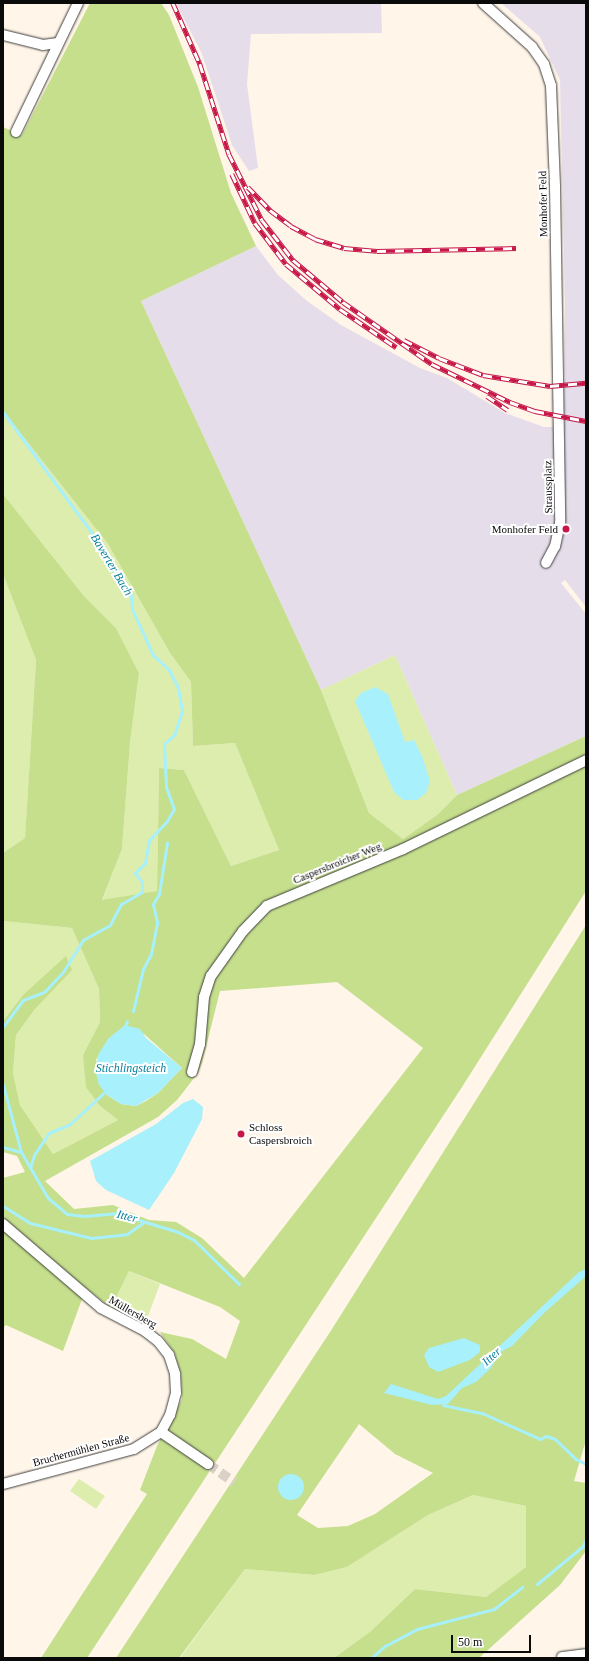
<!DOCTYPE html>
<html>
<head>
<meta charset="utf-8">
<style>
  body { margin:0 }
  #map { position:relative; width:589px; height:1661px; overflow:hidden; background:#fff5e8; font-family:Georgia,serif }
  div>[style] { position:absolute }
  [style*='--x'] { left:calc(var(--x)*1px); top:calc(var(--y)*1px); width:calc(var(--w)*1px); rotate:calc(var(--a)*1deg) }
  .industrial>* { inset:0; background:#e6ddeb }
  .green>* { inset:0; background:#ddedae }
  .forest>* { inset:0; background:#c5df8c }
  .water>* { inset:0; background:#a7f0fc }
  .round { border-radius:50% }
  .stream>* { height:3px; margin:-1.5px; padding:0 1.5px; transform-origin:1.5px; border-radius:1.5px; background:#a7f0fc }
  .minor-tunnel>* { height:10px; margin-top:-5px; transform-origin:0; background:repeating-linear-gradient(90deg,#dad2c7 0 10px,transparent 0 15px) }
  .roads { filter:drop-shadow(0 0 1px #3d3d3d) drop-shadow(0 0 1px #3d3d3d) }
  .minor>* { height:10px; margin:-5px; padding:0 5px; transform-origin:5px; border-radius:5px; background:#fff }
  .rail>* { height:4.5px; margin-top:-2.25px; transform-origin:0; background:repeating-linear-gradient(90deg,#fff 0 9px,#c61748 0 18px); box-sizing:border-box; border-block:1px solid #c61748 }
  .dots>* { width:11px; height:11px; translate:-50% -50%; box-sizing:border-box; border:2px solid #fff; border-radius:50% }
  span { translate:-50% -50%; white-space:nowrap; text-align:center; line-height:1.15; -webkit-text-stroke:4px #fff; paint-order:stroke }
  .street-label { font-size:11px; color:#0a0a0a }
  .poi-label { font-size:11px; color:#0a0a0a }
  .right { translate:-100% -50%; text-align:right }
  .left { translate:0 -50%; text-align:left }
  .water-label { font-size:12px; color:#0a809f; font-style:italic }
  .frame { position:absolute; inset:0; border:4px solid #0a0a0a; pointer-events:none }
  .scale { position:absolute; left:451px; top:1635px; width:80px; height:18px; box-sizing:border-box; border:2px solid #0a0a0a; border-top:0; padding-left:5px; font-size:12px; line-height:14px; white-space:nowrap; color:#0a0a0a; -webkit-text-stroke:3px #fff; paint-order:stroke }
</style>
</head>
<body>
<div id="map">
  <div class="industrial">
    <i style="clip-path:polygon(176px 3px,381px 3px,382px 33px,251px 34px,247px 84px,258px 168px,249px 171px,232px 145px,202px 54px)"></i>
    <i style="clip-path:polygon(501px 3px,586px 3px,586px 607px,565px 580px,561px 583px,586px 614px,586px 736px,457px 795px,395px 655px,321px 690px,141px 301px,256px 246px,278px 275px,307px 301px,341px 325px,420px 368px,447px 378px,505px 413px,544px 427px,564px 427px,565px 302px,560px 80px,540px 37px)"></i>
  </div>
  <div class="green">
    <i style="clip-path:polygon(3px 411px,108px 544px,170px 653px,191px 682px,193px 746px,235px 743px,279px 850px,231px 866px,184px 770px,159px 768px,157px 891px,102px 901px,122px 849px,130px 743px,139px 673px,116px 628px,84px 596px,3px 494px)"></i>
    <i style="clip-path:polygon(3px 574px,36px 660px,25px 838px,3px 853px)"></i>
    <i style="clip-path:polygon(395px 655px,457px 795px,437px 815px,403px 839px,369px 813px,321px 690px)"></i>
    <i style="clip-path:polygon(3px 921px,72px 928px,99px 989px,100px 1022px,83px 1055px,100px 1106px,118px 1120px,53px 1154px,20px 1105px,13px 1073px,16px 1035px,35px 1009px,23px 995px,3px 1021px)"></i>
    <i style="clip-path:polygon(129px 1271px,160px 1284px,145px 1324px,111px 1308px)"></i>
    <i style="clip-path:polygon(79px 1479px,105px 1496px,96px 1509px,70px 1491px)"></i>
    <i style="clip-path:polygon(473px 1495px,526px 1506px,526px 1567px,486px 1597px,415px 1589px,371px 1631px,334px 1658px,180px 1658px,245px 1569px,313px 1575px,347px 1567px,428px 1515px)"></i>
  </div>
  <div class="forest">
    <i style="clip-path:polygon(evenodd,90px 3px,161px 3px,169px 15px,198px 87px,231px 193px,256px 246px,141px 301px,321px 690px,369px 813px,403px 839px,437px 815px,457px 795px,586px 736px,586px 891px,462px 1087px,87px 1658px,41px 1658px,147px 1494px,140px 1490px,157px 1446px,182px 1399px,181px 1375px,175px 1354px,160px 1332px,192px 1339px,226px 1359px,240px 1321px,220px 1307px,129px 1271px,111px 1308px,86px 1288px,63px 1351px,6px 1325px,3px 1328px,3px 1178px,25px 1172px,17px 1156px,3px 1152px,3px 1021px,23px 995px,66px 956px,72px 970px,35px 1009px,16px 1035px,13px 1073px,20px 1105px,53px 1154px,118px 1120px,100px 1106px,86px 1087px,83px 1055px,100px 1022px,99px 989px,72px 928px,3px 921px,3px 853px,25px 838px,36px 660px,3px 574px,3px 494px,84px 596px,116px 628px,139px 673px,130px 743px,122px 849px,102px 900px,157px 891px,159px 768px,184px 770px,231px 866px,279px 850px,235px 743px,193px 746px,191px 682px,170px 653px,108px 544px,3px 411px,3px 127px,22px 135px,90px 3px,337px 982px,423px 1048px,244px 1278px,202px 1238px,176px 1222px,149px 1220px,113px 1205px,74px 1209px,45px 1181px,158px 1117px,177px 1100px,198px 1073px,202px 1063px,220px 991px,337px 982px,90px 3px,144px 1034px,182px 1068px,158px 1093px,146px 1101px,136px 1106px,121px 1104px,107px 1095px,96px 1060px,109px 1038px,144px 1034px)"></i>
    <i style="clip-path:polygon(evenodd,586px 925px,586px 1440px,574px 1481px,586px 1483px,586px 1551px,560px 1585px,479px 1658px,334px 1658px,371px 1631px,415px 1589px,486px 1597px,526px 1567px,526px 1506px,473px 1495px,428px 1515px,347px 1567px,314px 1575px,245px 1569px,179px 1658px,116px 1658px,332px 1329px,586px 925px,359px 1424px,395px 1454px,433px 1473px,375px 1514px,348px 1526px,318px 1528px,297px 1515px,359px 1424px)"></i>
  </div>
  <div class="water">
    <i style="clip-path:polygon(375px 687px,388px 694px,405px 742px,414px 740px,422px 756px,430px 781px,426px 793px,417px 800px,403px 800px,394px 792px,355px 701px,361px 693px)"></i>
    <i style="clip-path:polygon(125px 1025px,140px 1029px,146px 1038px,182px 1068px,158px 1093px,136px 1106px,121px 1104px,107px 1095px,99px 1085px,95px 1069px,99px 1053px,109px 1038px)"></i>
    <i style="clip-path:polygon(193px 1099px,203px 1107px,202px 1119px,174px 1173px,149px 1210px,106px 1190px,96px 1181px,90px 1161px,156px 1124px,183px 1103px)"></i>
    <i style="clip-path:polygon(586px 1269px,586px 1276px,543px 1314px,512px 1346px,501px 1352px,490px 1369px,476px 1382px,462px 1388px,448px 1404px,432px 1405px,384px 1393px,391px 1384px,438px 1399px,446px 1396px,579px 1272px)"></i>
    <i style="clip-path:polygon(464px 1338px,480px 1345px,480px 1352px,470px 1360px,438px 1372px,429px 1367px,424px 1355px,429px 1348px)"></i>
    <i class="round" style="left:278px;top:1474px;width:26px;height:26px"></i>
  </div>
  <div class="stream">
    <i style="--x:3;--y:412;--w:159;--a:53.7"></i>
    <i style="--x:97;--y:540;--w:41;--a:62.2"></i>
    <i style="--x:116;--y:576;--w:11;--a:41"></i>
    <i style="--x:124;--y:583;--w:14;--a:60"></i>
    <i style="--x:131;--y:595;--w:14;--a:86"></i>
    <i style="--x:132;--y:609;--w:51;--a:65.5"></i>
    <i style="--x:153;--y:655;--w:22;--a:43"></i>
    <i style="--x:169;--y:670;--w:20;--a:63"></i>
    <i style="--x:178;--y:688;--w:23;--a:80"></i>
    <i style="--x:182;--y:711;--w:25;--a:108"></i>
    <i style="--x:174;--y:735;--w:13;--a:138"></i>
    <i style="--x:164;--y:744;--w:43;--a:87.3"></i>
    <i style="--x:166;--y:787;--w:23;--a:70"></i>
    <i style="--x:174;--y:809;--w:14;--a:120"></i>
    <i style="--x:167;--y:821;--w:26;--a:133"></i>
    <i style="--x:149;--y:840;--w:23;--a:100"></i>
    <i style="--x:145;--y:863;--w:14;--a:135"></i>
    <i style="--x:135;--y:873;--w:11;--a:52"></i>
    <i style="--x:142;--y:882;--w:10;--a:90"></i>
    <i style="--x:142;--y:892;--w:24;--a:150"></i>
    <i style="--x:121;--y:904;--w:24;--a:118"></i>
    <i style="--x:110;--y:925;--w:31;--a:151"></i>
    <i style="--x:83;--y:940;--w:39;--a:122"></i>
    <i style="--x:62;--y:973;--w:26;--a:133"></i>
    <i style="--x:44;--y:992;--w:22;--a:159"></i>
    <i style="--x:23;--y:1000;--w:34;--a:127"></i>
    <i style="--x:133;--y:1011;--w:43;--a:-76.6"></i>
    <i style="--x:143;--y:969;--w:17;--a:-62"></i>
    <i style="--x:151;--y:954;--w:33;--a:-79"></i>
    <i style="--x:157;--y:922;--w:18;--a:-103"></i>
    <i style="--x:153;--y:904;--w:12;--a:-59"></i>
    <i style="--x:159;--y:894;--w:52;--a:-81.1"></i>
    <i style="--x:125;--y:1027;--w:6;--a:-72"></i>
    <i style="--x:3;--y:1085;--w:69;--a:75"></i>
    <i style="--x:3;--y:1147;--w:19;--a:16"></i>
    <i style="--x:21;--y:1152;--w:53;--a:59.6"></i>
    <i style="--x:48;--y:1198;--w:25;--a:40"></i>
    <i style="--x:67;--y:1214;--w:17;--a:7"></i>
    <i style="--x:84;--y:1216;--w:32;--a:-5"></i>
    <i style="--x:116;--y:1213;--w:65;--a:17"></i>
    <i style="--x:178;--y:1232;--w:18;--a:27"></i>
    <i style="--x:194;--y:1240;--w:63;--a:44.4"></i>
    <i style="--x:30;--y:1168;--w:14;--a:-73"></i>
    <i style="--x:34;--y:1155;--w:27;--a:-56"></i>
    <i style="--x:49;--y:1133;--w:23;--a:-23"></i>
    <i style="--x:70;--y:1124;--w:50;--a:-42.6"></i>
    <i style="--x:3;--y:1206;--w:32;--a:32"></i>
    <i style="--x:30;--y:1223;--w:63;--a:13.8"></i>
    <i style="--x:91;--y:1238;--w:36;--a:-6"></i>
    <i style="--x:127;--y:1234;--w:19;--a:-35"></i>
    <i style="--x:443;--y:1405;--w:40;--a:12"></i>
    <i style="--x:482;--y:1413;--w:64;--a:24.1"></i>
    <i style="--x:540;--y:1439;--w:7;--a:-27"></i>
    <i style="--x:546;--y:1436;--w:9;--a:18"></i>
    <i style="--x:555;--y:1439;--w:29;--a:44"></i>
    <i style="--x:576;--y:1459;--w:11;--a:27"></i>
    <i style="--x:537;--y:1584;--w:60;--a:-39.6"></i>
    <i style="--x:583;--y:1546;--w:8;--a:-67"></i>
    <i style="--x:371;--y:1658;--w:18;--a:-41"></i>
    <i style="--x:385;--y:1646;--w:36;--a:-28"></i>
    <i style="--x:417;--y:1629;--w:80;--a:-14.6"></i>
    <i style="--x:494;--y:1609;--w:36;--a:-38"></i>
  </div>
  <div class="minor-tunnel">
    <i style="--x:208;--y:1464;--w:32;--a:35"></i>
  </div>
  <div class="roads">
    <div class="minor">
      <i style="--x:483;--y:3;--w:66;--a:41.9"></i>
      <i style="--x:532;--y:47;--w:21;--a:55"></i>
      <i style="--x:544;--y:64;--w:23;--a:72"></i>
      <i style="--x:551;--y:86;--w:100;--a:87.7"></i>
      <i style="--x:555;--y:186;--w:337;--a:89.1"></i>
      <i style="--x:560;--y:523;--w:24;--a:102"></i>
      <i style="--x:555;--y:546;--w:19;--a:118"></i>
      <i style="--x:3;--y:35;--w:41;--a:14"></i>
      <i style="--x:43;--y:45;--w:15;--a:-8"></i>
      <i style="--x:16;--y:132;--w:143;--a:-64.3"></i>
      <i style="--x:192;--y:1072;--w:29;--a:-74"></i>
      <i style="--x:200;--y:1044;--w:47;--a:-85.1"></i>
      <i style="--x:204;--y:997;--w:22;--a:-72"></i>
      <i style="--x:211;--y:976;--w:55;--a:-54.6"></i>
      <i style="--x:243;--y:931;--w:35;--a:-46"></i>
      <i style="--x:267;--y:906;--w:147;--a:-22.7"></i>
      <i style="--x:403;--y:849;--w:203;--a:-25.9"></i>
      <i style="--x:3;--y:1224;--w:129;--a:40.6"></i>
      <i style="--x:101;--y:1308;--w:50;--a:27.6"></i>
      <i style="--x:145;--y:1331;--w:16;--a:38"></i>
      <i style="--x:158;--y:1341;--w:18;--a:52"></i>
      <i style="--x:169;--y:1355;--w:20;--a:72"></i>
      <i style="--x:175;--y:1374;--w:19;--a:87"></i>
      <i style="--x:176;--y:1393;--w:23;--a:105"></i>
      <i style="--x:170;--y:1415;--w:19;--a:118"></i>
      <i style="--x:161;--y:1432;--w:32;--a:148"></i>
      <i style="--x:134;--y:1449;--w:136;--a:165"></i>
      <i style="--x:161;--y:1432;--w:57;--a:34.2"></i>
      <i style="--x:562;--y:1657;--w:24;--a:-7"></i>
    </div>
  </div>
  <div class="rail">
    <i style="--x:173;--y:3;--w:67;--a:66.1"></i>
    <i style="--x:200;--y:64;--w:95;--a:72.1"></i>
    <i style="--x:229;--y:154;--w:74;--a:63.4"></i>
    <i style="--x:262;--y:220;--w:51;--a:52.2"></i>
    <i style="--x:293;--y:260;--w:65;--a:40"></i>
    <i style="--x:343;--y:302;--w:108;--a:34.9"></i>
    <i style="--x:432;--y:364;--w:87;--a:26"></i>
    <i style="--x:510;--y:402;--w:27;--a:20"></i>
    <i style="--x:535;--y:411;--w:52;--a:11.1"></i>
    <i style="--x:232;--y:174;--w:54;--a:64.9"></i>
    <i style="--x:255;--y:223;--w:51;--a:52.9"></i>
    <i style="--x:286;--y:264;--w:70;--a:39.8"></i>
    <i style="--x:340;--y:309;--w:68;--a:34.2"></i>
    <i style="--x:248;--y:187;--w:32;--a:46"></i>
    <i style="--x:270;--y:210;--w:26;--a:37"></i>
    <i style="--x:291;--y:226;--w:27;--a:28"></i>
    <i style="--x:315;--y:239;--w:30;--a:17"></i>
    <i style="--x:344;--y:248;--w:33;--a:5"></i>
    <i style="--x:377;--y:251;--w:139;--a:-1.2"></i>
    <i style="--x:404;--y:340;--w:39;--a:27"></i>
    <i style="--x:439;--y:358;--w:47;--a:21.1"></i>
    <i style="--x:483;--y:375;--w:68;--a:9.3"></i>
    <i style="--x:550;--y:386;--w:36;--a:-5"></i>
    <i style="--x:487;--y:396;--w:25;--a:34"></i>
  </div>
  <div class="dots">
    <i style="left:566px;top:529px;background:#c61748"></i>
    <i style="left:241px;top:1134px;background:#c61748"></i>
  </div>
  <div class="street-label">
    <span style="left:543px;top:204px;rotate:-91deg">Monhofer Feld</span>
    <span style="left:548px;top:487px;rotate:-91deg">Straussplatz</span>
    <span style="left:337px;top:863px;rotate:-22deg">Caspersbroicher Weg</span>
    <span style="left:133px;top:1312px;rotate:30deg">Müllersberg</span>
    <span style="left:81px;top:1450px;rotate:-15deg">Bruchermühlen Straße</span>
  </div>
  <div class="poi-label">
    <span class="right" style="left:558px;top:529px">Monhofer Feld</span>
    <span class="left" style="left:249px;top:1134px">Schloss<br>Caspersbroich</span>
  </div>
  <div class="water-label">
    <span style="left:111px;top:565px;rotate:59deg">Baverter Bach</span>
    <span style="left:131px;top:1069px">Stichlingsteich</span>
    <span style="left:127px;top:1217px;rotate:14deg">Itter</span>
    <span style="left:492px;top:1357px;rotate:-43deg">Itter</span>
  </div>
  <div class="frame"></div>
  <div class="scale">50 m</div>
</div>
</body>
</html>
